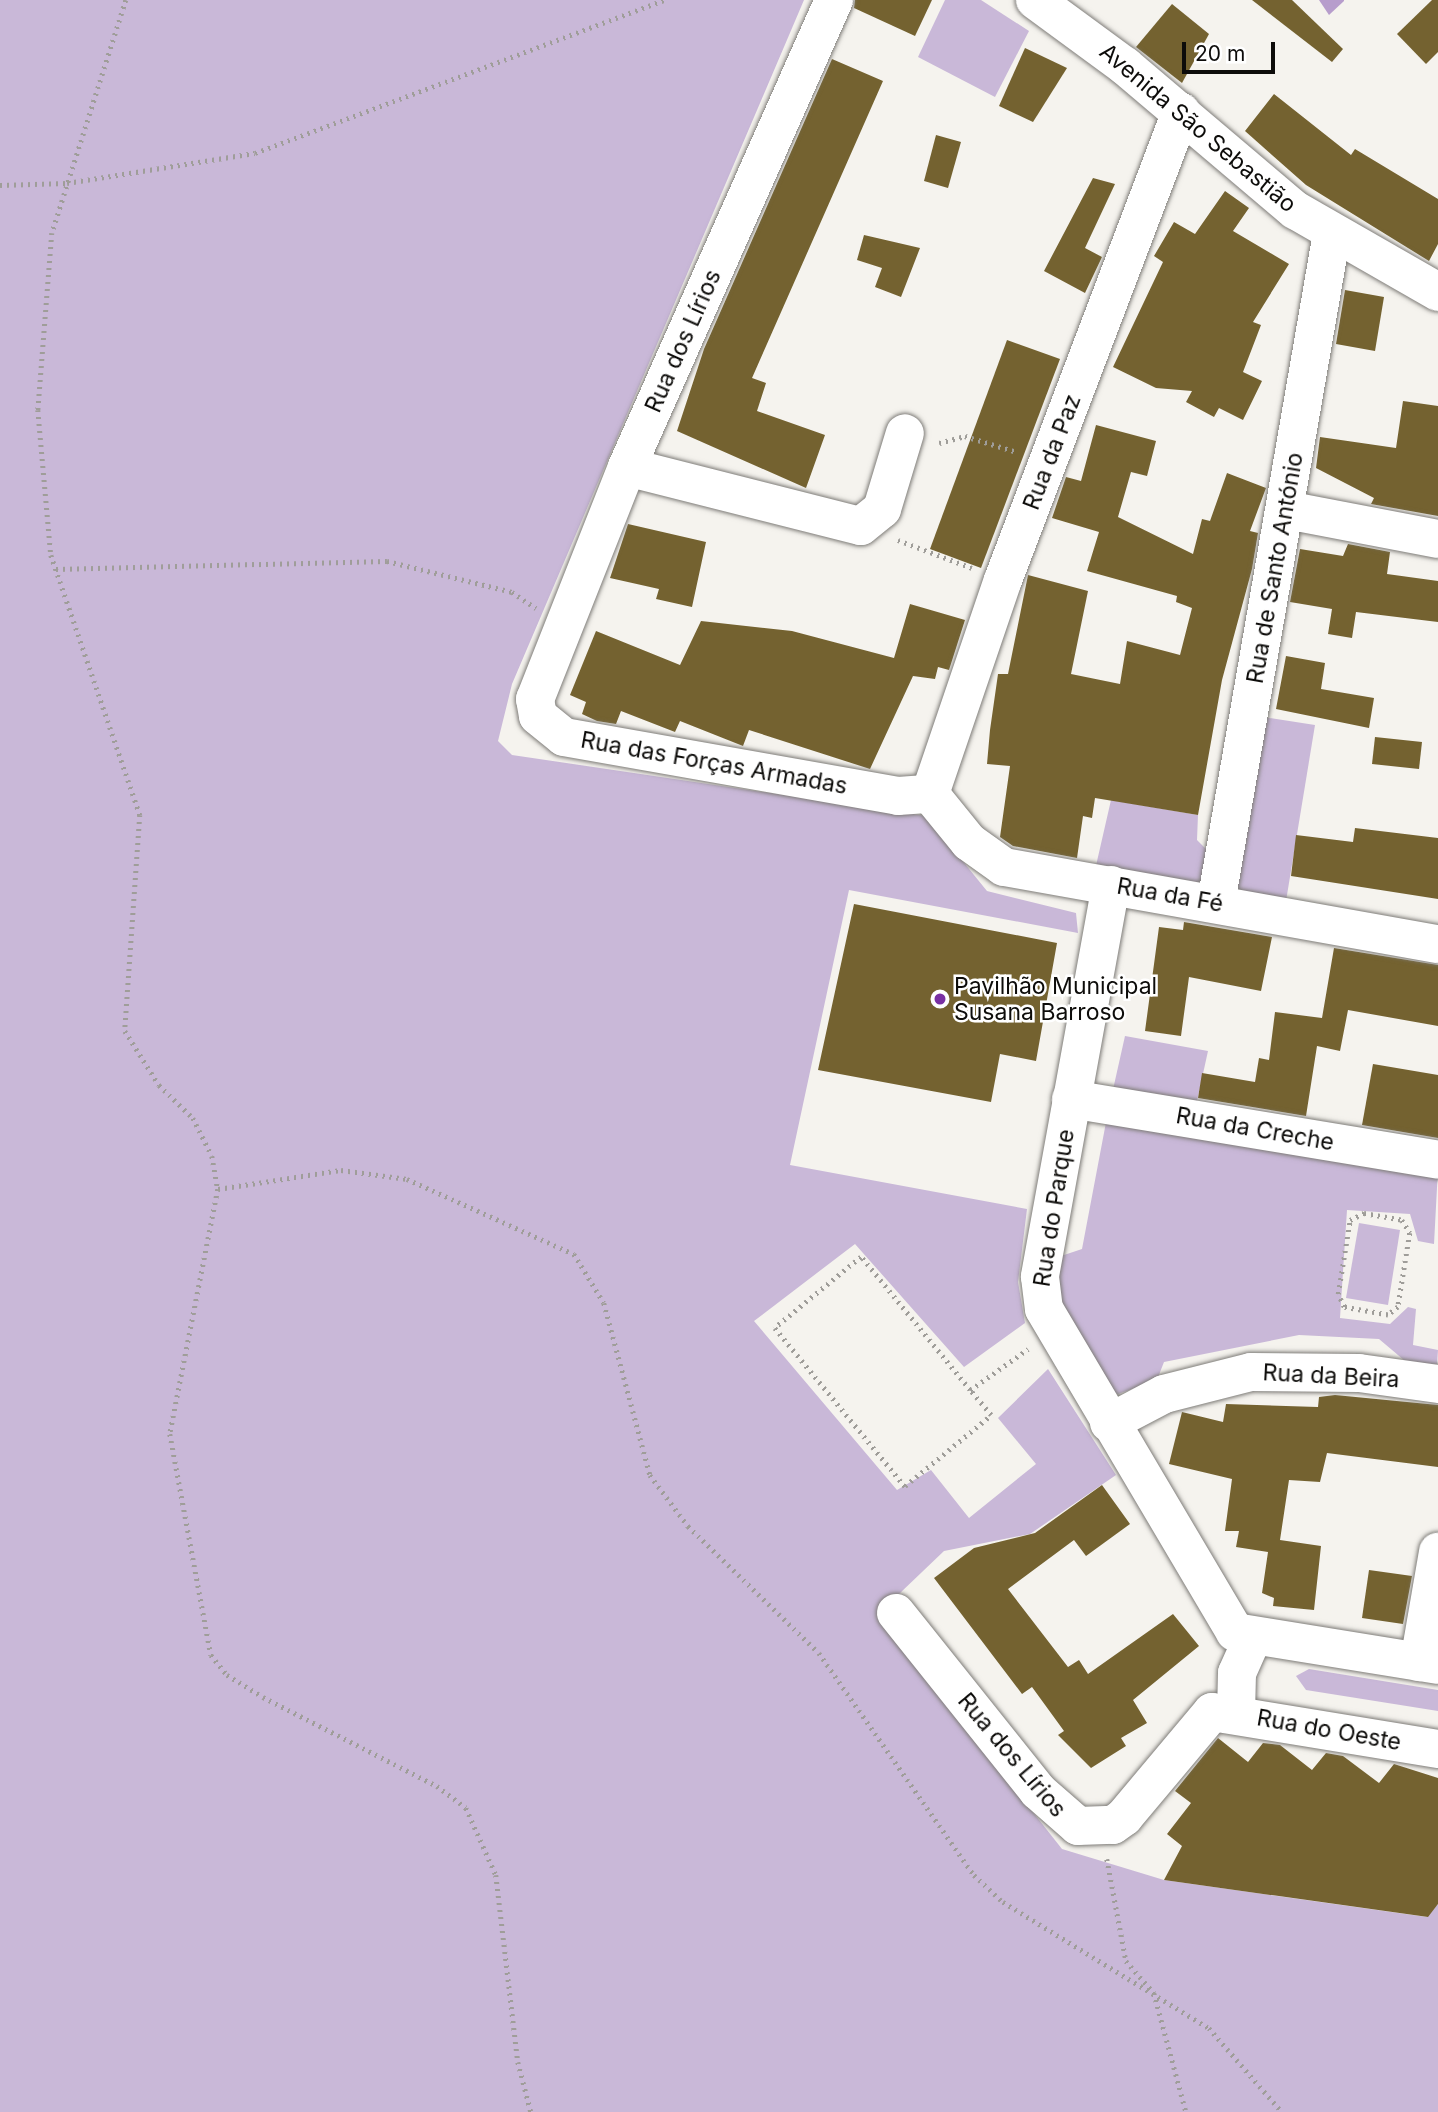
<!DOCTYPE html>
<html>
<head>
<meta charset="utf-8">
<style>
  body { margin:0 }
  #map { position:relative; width:1438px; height:2112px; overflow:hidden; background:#f5f3ee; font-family:Inter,sans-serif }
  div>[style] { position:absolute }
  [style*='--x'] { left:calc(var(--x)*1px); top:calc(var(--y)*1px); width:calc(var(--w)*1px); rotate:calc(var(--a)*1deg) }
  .green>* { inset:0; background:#c9b8d8 }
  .water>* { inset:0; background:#b79dcc }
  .building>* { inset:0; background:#746230 }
  .path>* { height:4.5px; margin-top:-2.25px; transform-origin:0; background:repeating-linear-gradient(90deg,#9f9d99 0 2px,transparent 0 7px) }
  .roads { filter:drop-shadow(0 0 2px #7e7c78) drop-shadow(0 0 2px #7e7c78) }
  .minor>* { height:38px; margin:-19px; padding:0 19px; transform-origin:19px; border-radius:19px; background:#fff }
  .dots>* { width:19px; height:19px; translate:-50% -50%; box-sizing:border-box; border:4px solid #fff; border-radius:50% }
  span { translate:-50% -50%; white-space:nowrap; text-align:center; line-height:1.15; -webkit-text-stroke:5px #fff; paint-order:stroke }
  .street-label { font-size:23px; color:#0d0c0a }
  .poi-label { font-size:23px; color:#0d0c0a }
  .left { translate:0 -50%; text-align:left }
  .scale { position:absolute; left:1182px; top:42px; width:93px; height:32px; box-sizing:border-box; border:4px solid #0d0c0a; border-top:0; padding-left:9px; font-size:21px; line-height:24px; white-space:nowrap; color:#0d0c0a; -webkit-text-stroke:5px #fff; paint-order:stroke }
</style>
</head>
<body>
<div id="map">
  <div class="green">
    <i style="clip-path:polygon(0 0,804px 0,512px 684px,498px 741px,512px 755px,926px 816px,987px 891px,1076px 913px,1078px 933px,849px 890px,790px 1165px,1027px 1209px,1018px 1282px,1025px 1323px,964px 1367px,855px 1244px,754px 1321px,897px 1490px,931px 1470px,969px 1518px,1036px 1464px,998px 1418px,1048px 1369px,1116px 1475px,1030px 1534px,944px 1551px,877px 1615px,1062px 1849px,1164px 1880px,1427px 1917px,1438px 1904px,1438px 2112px,0 2112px)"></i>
    <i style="clip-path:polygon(945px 0,981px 0,1029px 31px,995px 97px,918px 57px)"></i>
    <i style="clip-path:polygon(1263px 717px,1315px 725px,1286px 901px,1242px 894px,1233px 882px)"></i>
    <i style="clip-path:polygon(1111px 800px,1198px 815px,1197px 840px,1207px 850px,1203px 882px,1192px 888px,1095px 870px)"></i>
    <i style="clip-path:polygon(1125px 1036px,1208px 1051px,1195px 1110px,1112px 1094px)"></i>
    <i style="clip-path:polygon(1107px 1117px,1438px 1169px,1434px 1244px,1418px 1241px,1410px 1214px,1347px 1210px,1340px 1318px,1390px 1324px,1408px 1307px,1416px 1309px,1413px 1345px,1438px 1350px,1437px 1364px,1411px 1366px,1379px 1339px,1299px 1335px,1164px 1362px,1157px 1380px,1118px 1394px,1107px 1390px,1055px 1299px,1055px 1258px,1082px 1249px)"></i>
    <i style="clip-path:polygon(1359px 1223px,1400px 1230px,1388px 1305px,1346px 1298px)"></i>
    <i style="clip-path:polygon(1309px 1669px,1438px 1690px,1438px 1711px,1306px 1690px,1296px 1676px)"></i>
  </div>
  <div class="water">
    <i style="clip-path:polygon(1319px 0,1344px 0,1344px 1px,1329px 15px)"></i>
  </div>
  <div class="building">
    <i style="clip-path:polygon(855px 0,932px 0,915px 36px,854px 8px)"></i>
    <i style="clip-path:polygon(1252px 0,1292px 0,1343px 49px,1332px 62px)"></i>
    <i style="clip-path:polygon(1432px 0,1438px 0,1438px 52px,1426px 64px,1397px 34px)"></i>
    <i style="clip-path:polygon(1172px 4px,1209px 34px,1182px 83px,1136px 47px)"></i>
    <i style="clip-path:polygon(1025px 48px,1067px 68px,1033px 122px,999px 106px)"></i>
    <i style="clip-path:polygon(832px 59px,883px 81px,752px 378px,766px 383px,757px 411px,825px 435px,806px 488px,677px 431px,704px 349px)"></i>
    <i style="clip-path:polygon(1274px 94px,1351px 155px,1355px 149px,1438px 199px,1438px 244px,1429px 261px,1306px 185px,1245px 131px)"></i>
    <i style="clip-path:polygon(936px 135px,961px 142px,948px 188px,924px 181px)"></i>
    <i style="clip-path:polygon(1093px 178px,1115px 184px,1085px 248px,1102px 257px,1085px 293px,1044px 271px)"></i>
    <i style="clip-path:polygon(1225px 191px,1249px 208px,1233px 231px,1289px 264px,1253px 322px,1261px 325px,1243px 372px,1262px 381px,1243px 420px,1219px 408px,1214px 417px,1186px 402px,1192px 391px,1156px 388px,1113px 367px,1163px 262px,1154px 256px,1174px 222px,1195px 234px)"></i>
    <i style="clip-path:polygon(864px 235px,920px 248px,901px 297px,875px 287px,882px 268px,857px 260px)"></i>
    <i style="clip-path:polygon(1345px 290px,1384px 297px,1375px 351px,1336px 344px)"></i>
    <i style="clip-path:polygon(1007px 340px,1060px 359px,981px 568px,930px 549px)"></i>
    <i style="clip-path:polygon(1403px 401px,1438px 406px,1438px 516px,1371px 504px,1374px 498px,1316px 468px,1320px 437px,1396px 448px)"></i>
    <i style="clip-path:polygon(1096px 425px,1156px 441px,1147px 476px,1131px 472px,1118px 517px,1193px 554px,1202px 519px,1210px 521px,1227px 473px,1266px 488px,1250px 531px,1258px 533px,1252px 569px,1222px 680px,1198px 815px,1095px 798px,1092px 818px,1083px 816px,1077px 858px,1013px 846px,1000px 837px,1010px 766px,987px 764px,990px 730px,998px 674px,1008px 674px,1028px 575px,1088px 591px,1071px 674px,1120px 684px,1127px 641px,1180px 655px,1192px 608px,1176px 602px,1177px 596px,1087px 571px,1099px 532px,1052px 518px,1066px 477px,1081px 481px)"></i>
    <i style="clip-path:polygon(628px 524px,706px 542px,692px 607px,656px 599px,659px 589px,610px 578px)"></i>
    <i style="clip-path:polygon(1348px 544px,1390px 552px,1387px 574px,1438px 581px,1438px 622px,1356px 612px,1352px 638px,1328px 634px,1332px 609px,1290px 602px,1300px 549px,1343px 556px)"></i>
    <i style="clip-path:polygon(910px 604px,965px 620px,949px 670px,938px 667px,935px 679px,913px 676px,870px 769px,749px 730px,743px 746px,680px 721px,675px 732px,621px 711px,616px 724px,597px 721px,582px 714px,586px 702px,570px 695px,596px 631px,680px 665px,701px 621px,792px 631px,894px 658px)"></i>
    <i style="clip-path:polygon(1286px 656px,1325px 663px,1321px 689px,1374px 698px,1369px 728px,1276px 709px)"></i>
    <i style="clip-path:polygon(1375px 737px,1422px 742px,1419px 769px,1372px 764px)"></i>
    <i style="clip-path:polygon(1355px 828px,1438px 838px,1438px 899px,1291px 876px,1296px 835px,1353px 842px)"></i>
    <i style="clip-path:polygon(854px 904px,1057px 943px,1036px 1061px,1000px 1054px,991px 1102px,818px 1070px)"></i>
    <i style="clip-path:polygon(1184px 922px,1272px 937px,1261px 991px,1189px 977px,1181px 1036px,1145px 1031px,1159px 927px,1183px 930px)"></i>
    <i style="clip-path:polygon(1334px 948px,1438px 965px,1438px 1026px,1348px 1010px,1340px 1051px,1317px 1046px,1306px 1116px,1198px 1098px,1202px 1073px,1255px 1082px,1259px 1058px,1269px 1060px,1275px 1012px,1322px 1018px)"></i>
    <i style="clip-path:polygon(1373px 1064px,1438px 1075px,1438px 1138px,1362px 1125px)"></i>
    <i style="clip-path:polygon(1335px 1395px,1438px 1405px,1438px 1467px,1327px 1453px,1320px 1482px,1289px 1480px,1280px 1540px,1321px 1546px,1314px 1610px,1273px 1606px,1274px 1598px,1262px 1593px,1268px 1552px,1236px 1547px,1239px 1531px,1225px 1531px,1232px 1479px,1169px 1464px,1182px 1412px,1223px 1422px,1226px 1404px,1318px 1407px,1319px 1397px)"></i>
    <i style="clip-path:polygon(1102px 1485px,1130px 1524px,1086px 1556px,1074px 1540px,1008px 1589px,1068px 1667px,1079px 1660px,1088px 1674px,1173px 1614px,1199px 1646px,1133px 1700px,1147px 1723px,1121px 1738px,1126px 1746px,1091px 1768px,1058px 1735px,1064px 1731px,1032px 1687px,1022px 1694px,934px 1578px,974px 1548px,1035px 1533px)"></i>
    <i style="clip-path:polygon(1369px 1570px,1412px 1576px,1403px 1624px,1362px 1618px)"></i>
    <i style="clip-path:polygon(1218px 1738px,1248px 1762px,1263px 1743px,1280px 1745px,1312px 1770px,1326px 1753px,1343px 1756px,1379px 1783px,1394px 1764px,1438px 1778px,1438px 1904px,1428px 1917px,1164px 1880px,1182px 1846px,1167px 1834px,1191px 1803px,1175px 1791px)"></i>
  </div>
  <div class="path">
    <i style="--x:126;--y:0;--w:244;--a:107.6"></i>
    <i style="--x:52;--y:233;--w:178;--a:94.5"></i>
    <i style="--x:38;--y:410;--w:146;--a:84.9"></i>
    <i style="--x:51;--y:555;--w:275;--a:71.1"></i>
    <i style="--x:140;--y:815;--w:217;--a:94"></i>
    <i style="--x:125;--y:1031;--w:64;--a:57.8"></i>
    <i style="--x:159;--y:1085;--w:47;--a:44.1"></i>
    <i style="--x:193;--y:1118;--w:42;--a:63.4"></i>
    <i style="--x:212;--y:1156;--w:34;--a:80"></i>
    <i style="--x:218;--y:1189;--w:250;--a:101.1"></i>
    <i style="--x:170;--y:1434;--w:225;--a:79.5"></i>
    <i style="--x:211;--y:1655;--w:26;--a:51"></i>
    <i style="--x:227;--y:1675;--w:42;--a:31.4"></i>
    <i style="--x:263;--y:1697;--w:195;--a:27.1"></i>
    <i style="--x:437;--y:1786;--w:36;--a:37"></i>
    <i style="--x:466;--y:1808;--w:73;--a:65.9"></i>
    <i style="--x:496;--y:1875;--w:188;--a:83.3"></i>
    <i style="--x:518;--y:2062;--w:52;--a:75.4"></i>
    <i style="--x:0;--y:185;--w:67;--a:-1.7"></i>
    <i style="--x:67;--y:183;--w:190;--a:-9.1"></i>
    <i style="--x:255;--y:153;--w:437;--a:-20.5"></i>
    <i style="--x:939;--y:443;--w:27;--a:-15"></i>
    <i style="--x:965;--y:436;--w:54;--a:17.1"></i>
    <i style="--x:898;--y:540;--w:79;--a:20.7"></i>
    <i style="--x:56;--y:569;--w:331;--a:-1.4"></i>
    <i style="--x:387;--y:561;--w:129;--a:13.9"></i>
    <i style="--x:512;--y:592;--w:29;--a:34"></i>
    <i style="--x:218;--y:1189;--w:124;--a:-8.8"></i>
    <i style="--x:341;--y:1170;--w:67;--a:7.8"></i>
    <i style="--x:407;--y:1179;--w:183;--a:24.2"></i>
    <i style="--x:574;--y:1254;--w:57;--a:58.5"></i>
    <i style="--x:604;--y:1303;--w:178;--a:75"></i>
    <i style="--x:650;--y:1475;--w:64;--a:53.3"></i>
    <i style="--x:688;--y:1526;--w:182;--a:44.1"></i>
    <i style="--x:819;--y:1653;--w:271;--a:55.1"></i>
    <i style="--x:974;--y:1875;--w:40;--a:43"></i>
    <i style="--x:1003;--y:1902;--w:241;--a:31.5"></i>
    <i style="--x:1209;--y:2028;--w:111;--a:49"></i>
    <i style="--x:1364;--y:1213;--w:39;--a:10"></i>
    <i style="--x:1402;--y:1220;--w:15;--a:58"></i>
    <i style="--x:1410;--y:1233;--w:75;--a:99.2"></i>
    <i style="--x:1398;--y:1307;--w:13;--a:141"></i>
    <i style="--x:1388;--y:1315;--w:45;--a:-169.7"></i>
    <i style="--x:1344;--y:1307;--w:14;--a:-115"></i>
    <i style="--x:1338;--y:1294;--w:75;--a:-80.8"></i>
    <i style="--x:1350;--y:1220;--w:16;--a:-27"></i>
    <i style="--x:970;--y:1390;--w:172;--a:-129.3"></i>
    <i style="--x:861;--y:1257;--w:112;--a:140.5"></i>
    <i style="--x:775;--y:1328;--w:205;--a:50.6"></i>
    <i style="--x:905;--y:1486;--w:112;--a:-39.5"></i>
    <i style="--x:991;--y:1415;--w:33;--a:-130"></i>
    <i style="--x:970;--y:1390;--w:71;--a:-35.3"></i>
    <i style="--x:1107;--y:1859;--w:104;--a:79.4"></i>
    <i style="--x:1126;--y:1961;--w:43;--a:48.8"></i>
    <i style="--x:1154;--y:1993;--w:123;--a:74.9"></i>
  </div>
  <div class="roads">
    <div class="minor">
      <i style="--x:834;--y:0;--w:511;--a:113.91"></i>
      <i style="--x:627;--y:467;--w:250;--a:111.6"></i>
      <i style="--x:535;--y:699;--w:17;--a:80"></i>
      <i style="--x:538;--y:716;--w:33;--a:39"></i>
      <i style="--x:564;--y:737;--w:339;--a:10"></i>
      <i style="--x:898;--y:796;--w:32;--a:-4"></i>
      <i style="--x:1035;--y:0;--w:112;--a:36.3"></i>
      <i style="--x:1125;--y:66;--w:223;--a:40.3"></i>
      <i style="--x:1295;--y:210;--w:165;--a:29.8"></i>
      <i style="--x:627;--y:467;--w:241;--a:14.2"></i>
      <i style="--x:861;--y:526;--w:27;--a:-39"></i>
      <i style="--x:882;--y:509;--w:79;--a:-73.2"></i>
      <i style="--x:1286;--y:510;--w:155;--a:10.8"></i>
      <i style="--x:930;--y:794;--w:226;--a:-71.2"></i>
      <i style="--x:1003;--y:580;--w:501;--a:-69.18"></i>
      <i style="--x:930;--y:794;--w:62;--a:50.9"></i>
      <i style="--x:969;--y:842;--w:43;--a:35.5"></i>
      <i style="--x:1004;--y:867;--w:441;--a:10.1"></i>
      <i style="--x:1111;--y:885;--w:398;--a:100.3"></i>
      <i style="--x:1040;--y:1277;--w:32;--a:83"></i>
      <i style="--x:1044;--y:1309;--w:375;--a:59.4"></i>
      <i style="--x:1235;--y:1632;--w:206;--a:9.2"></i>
      <i style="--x:1216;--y:903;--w:680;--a:-80.18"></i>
      <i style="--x:1071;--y:1099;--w:372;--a:9.4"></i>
      <i style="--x:1109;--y:1423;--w:62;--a:-27.8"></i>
      <i style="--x:1164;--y:1394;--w:90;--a:-14.2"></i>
      <i style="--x:1251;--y:1372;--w:108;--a:0.5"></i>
      <i style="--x:1359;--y:1373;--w:80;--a:7.9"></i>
      <i style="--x:896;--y:1613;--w:228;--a:51.4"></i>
      <i style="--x:1038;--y:1791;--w:53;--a:41.2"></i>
      <i style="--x:1078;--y:1826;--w:35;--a:-2"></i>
      <i style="--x:1113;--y:1825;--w:14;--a:-36"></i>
      <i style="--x:1124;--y:1817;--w:137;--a:-50"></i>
      <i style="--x:1212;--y:1712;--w:229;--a:9.3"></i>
      <i style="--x:1419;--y:1662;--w:112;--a:-80.2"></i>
      <i style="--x:1236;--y:1714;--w:41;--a:-88.6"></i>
      <i style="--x:1237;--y:1673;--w:39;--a:-66"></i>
    </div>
  </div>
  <div class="dots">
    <i style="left:940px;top:999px;background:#7930a3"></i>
  </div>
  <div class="street-label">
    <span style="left:1198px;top:128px;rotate:40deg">Avenida São Sebastião</span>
    <span style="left:683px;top:341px;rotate:-66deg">Rua dos Lírios</span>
    <span style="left:1052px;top:452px;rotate:-69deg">Rua da Paz</span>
    <span style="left:1275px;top:568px;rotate:-80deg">Rua de Santo António</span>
    <span style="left:714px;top:763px;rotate:10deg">Rua das Forças Armadas</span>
    <span style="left:1170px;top:895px;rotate:10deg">Rua da Fé</span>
    <span style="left:1255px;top:1129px;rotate:10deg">Rua da Creche</span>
    <span style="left:1054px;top:1208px;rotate:-81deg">Rua do Parque</span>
    <span style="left:1331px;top:1376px;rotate:3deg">Rua da Beira</span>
    <span style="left:1329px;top:1730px;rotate:10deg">Rua do Oeste</span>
    <span style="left:1012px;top:1755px;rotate:50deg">Rua dos Lírios</span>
  </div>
  <div class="poi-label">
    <span class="left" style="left:954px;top:999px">Pavilhão Municipal<br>Susana Barroso</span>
  </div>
  <div class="scale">20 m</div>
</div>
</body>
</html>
